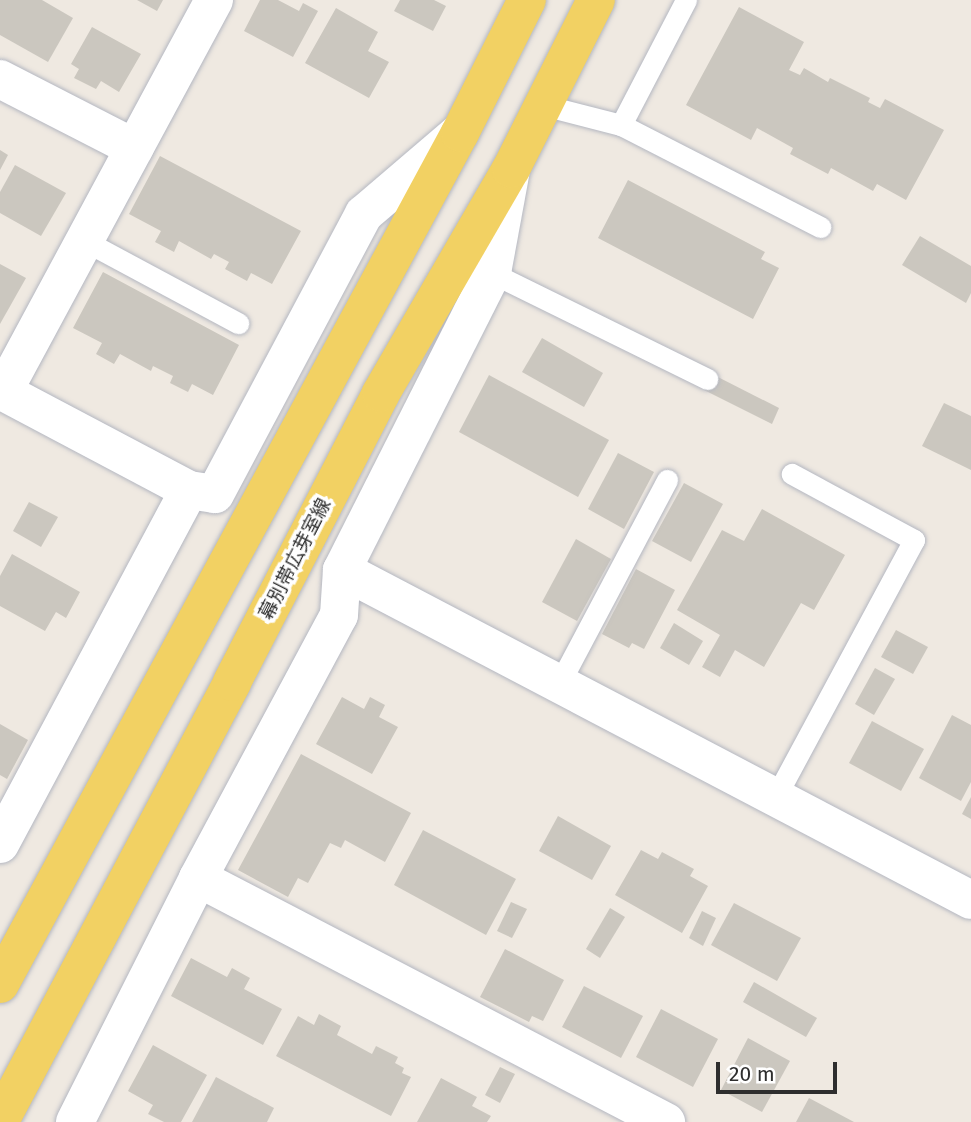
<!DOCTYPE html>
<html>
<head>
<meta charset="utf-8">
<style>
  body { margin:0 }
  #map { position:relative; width:971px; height:1122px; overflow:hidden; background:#efe9e1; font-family:"Fira Sans","Noto Sans JP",sans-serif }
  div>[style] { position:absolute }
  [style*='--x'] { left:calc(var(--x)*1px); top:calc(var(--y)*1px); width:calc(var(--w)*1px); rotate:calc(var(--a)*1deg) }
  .building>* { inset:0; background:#cbc7bf }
  .roads { filter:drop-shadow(0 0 2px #b4b7c1) drop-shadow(0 0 2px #b4b7c1) }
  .lane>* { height:21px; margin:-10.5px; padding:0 10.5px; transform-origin:10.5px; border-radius:10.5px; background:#fff }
  .street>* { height:38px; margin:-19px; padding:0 19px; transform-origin:19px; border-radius:19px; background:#fff }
  .primary>* { height:38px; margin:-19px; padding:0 19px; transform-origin:19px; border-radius:19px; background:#f2d163 }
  span { translate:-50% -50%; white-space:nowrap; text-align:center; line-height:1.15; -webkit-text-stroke:7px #fff; paint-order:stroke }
  .street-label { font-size:19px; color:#2e2e2e }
  .scale { position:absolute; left:716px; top:1062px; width:121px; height:32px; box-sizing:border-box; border:4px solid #2e2e2e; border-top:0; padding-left:9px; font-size:21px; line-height:24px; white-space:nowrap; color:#2e2e2e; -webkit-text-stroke:5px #fff; paint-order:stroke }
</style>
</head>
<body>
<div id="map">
  <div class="building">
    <i style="clip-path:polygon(0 0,42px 0,73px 18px,48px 62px,0 35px)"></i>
    <i style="clip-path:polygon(137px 0,163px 0,157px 11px)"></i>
    <i style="clip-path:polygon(260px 0,278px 0,299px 11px,303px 3px,318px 11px,293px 57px,244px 31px)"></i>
    <i style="clip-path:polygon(400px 0,434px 0,446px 6px,433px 31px,394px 11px)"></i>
    <i style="clip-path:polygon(739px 7px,804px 42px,789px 70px,800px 75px,804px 68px,828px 82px,830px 78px,870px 98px,868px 102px,880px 108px,885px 99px,944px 130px,906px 200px,877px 184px,873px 191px,831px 168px,828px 174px,790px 154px,793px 148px,757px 128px,751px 140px,686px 105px)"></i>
    <i style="clip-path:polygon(336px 8px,378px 32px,368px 51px,389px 62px,369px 98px,305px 63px)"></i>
    <i style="clip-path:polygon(92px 27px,141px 54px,119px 92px,101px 81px,96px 89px,74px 78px,79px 69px,71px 64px)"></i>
    <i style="clip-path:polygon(0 150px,8px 155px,0 170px)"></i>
    <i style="clip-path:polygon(160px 156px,301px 231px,272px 284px,251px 273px,247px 281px,225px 269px,229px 262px,214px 254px,211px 259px,179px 241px,174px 252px,155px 242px,161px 231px,129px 214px)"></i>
    <i style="clip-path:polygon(15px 165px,66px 193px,41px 236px,0 213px,0 192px)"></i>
    <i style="clip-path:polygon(628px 180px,765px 252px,761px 259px,779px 268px,753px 319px,598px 238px)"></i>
    <i style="clip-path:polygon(920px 236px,971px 266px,971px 293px,966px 303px,902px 265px)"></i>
    <i style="clip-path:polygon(0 264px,26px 278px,0 324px)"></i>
    <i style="clip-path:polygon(103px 272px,239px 345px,213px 395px,192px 384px,188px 392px,170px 383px,173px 376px,153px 366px,151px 371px,120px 354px,114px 364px,96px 354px,102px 343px,73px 328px)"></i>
    <i style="clip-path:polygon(542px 338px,603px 373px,584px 407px,522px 372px)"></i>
    <i style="clip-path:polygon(712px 374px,779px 408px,772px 424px,704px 390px)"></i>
    <i style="clip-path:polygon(489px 375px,609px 440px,578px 497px,459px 432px)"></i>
    <i style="clip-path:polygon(944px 403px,971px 416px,971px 470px,922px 446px)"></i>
    <i style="clip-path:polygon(618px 453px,654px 472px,624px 529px,588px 509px)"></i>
    <i style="clip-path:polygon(684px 483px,723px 504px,691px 562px,652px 541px)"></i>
    <i style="clip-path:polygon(29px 502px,58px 517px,41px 547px,13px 531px)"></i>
    <i style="clip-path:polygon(762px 509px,845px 555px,814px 610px,801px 603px,764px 667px,735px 650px,720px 677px,702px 667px,720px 635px,677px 610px,722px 530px,744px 541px)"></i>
    <i style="clip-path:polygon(576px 539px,611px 559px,577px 621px,542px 602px)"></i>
    <i style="clip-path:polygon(12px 554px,80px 592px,66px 618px,56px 612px,45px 631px,0 606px,0 576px)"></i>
    <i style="clip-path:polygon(636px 569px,675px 590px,644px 649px,632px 643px,629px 648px,602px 634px)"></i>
    <i style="clip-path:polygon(674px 623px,703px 641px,689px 665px,660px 648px)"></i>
    <i style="clip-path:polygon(896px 630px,928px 647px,913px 674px,881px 657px)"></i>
    <i style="clip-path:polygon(875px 668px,895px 679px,874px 715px,855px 704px)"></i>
    <i style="clip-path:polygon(342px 697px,364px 709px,370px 697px,385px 705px,379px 717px,398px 727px,372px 774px,316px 744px)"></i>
    <i style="clip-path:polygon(952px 715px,971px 725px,971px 782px,961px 801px,919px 778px)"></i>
    <i style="clip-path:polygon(872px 721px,924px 749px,901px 791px,849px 763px)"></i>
    <i style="clip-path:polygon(0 724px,28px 740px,7px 779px,0 775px)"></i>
    <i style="clip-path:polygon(301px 754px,411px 813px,385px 862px,345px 840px,341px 848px,330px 843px,308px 883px,298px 878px,288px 897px,238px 870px)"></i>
    <i style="clip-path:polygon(971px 797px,971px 819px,962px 814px)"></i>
    <i style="clip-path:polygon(558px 816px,611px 846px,592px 880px,539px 851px)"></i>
    <i style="clip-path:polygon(423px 830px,516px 879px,486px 935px,394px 885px)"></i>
    <i style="clip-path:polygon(641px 850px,658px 859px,662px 852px,694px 869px,690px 876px,708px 886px,682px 933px,615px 895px)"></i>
    <i style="clip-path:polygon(511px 902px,527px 909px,512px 938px,497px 931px)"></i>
    <i style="clip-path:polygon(734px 903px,801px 938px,777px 981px,711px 945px)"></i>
    <i style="clip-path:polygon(610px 908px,625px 917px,600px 958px,586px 949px)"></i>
    <i style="clip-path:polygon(702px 911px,716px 918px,703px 946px,689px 938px)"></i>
    <i style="clip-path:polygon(505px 949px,564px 980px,543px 1021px,532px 1016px,529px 1022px,480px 997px)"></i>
    <i style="clip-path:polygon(191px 958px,227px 977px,232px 968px,250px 978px,244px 989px,282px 1009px,263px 1045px,171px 996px)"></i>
    <i style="clip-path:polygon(754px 982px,817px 1018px,806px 1037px,743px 1002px)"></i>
    <i style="clip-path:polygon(584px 986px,643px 1016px,621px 1058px,562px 1027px)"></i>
    <i style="clip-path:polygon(661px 1009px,718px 1039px,693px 1087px,636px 1057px)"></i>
    <i style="clip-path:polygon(319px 1014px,341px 1026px,337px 1035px,372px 1054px,376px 1046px,398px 1057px,395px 1063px,404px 1068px,402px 1073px,411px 1077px,391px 1116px,276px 1056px,298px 1016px,314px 1025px)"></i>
    <i style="clip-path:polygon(748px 1038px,790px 1061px,762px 1112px,721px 1090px)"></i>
    <i style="clip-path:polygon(153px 1045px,207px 1075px,181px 1122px,164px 1122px,148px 1114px,153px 1105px,128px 1091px)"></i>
    <i style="clip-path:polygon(500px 1067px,515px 1074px,500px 1103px,485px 1095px)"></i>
    <i style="clip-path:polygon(216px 1077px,274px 1108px,267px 1122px,192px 1122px)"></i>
    <i style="clip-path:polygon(441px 1078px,477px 1097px,472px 1106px,491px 1116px,487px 1122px,417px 1122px)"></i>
    <i style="clip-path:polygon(809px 1098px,854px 1122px,796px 1122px)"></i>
  </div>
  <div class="roads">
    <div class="lane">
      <i style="--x:686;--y:0;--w:141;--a:117.5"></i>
      <i style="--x:621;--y:125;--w:224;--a:27.1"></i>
      <i style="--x:543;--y:105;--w:81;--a:14.4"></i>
      <i style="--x:85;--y:241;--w:174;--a:28.2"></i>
      <i style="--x:492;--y:273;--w:240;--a:26.2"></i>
      <i style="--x:559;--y:684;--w:231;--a:-62.1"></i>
      <i style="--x:775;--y:798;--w:293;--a:-61.7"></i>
      <i style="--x:914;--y:540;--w:139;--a:-151.6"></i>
    </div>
    <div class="street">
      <i style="--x:0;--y:79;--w:151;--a:27.2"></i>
      <i style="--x:0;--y:390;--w:214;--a:27.9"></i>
      <i style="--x:3;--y:392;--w:445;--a:-61.7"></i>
      <i style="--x:342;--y:570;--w:710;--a:27.68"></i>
      <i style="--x:0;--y:844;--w:401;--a:-61.9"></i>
      <i style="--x:189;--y:490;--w:26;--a:9"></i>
      <i style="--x:215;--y:494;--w:317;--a:-62"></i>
      <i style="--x:364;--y:214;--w:125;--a:-40.5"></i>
      <i style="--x:198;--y:878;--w:528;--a:27.54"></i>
      <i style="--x:75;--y:1122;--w:273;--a:-63.2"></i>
      <i style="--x:198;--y:878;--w:298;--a:-61.8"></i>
      <i style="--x:339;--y:615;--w:45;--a:-86.2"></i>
      <i style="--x:342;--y:570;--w:333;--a:-63.2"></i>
      <i style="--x:492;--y:273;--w:100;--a:-79.6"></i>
    </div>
    <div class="primary">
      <i style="--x:0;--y:984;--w:967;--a:-61.61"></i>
      <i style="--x:460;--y:133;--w:149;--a:-63.3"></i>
      <i style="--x:0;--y:1121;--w:497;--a:-62.1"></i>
      <i style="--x:232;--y:682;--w:325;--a:-62.7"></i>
      <i style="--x:381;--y:393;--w:259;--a:-59.9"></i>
      <i style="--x:511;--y:169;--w:189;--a:-63.3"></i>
    </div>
  </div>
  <div class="street-label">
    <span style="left:295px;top:559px;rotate:-63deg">幕別帯広芽室線</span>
  </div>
  <div class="scale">20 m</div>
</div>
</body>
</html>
